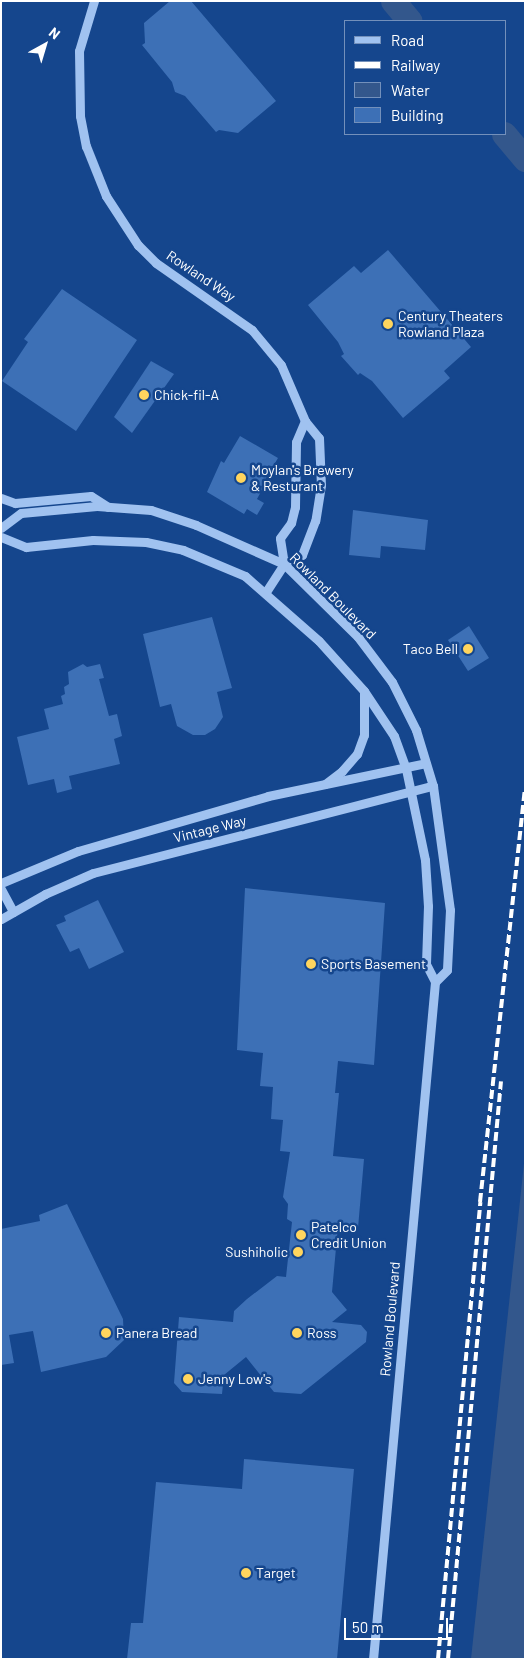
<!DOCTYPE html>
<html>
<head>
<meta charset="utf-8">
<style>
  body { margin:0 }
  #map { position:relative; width:526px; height:1660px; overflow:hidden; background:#15468d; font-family:Barlow,sans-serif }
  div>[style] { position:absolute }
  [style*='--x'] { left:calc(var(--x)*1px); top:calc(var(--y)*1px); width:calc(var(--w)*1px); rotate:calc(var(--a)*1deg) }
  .water>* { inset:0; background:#33578c }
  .river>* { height:25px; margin:-12.5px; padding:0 12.5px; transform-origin:12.5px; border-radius:12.5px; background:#33578c }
  .building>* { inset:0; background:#3d70b6 }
  .minor>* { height:9px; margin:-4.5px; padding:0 4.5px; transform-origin:4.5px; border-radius:4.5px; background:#a0c2f0 }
  .rail>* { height:4px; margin-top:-2px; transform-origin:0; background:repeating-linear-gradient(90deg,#fff 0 9px,transparent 0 13px) }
  .dots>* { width:14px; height:14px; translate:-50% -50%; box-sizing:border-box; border:2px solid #15468d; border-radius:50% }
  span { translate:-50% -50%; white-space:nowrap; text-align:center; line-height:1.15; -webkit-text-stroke:5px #15468d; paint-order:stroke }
  .street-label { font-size:14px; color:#fff }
  .poi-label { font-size:14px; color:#fff }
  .left { translate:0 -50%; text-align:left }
  .right { translate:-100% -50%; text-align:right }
  .frame { position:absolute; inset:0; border:2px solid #fff; pointer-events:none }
  .legend { position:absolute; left:344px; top:20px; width:162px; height:115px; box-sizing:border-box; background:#15468d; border:1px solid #7390bb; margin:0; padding:6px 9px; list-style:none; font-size:15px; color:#fff }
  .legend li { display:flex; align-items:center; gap:10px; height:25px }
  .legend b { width:25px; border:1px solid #7390bb }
  .north { position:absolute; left:20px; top:20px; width:50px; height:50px; -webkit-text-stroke:4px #15468d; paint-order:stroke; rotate:39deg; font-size:14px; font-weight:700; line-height:20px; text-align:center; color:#fff }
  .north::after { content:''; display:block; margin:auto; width:18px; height:22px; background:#fff; clip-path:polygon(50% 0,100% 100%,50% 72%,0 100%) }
  .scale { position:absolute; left:344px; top:1618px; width:104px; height:22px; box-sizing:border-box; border:2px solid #fff; border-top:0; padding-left:6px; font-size:15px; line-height:18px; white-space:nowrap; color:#fff; -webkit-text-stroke:4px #15468d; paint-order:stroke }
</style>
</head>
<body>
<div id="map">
  <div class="water">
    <i style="clip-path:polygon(525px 1154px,525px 1659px,471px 1659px)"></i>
  </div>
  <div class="river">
    <i style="--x:393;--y:1;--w:26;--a:50"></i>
    <i style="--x:504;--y:134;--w:33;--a:50"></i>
  </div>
  <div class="building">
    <i style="clip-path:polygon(170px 1px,191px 1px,276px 101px,238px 133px,219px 130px,216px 132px,185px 96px,175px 92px,172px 82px,142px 45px,145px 43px,144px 23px)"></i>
    <i style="clip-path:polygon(388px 250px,471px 347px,444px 371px,450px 378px,403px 418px,372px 381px,360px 373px,358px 375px,341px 356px,344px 354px,338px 342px,308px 305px,354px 266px,361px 273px)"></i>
    <i style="clip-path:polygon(62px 289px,137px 340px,76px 431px,2px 381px,28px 342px,24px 339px)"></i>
    <i style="clip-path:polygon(151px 361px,174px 374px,132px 433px,114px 417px)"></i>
    <i style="clip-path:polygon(240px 436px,278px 458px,261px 487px,263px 488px,257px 499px,264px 503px,257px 515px,247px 509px,244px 514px,207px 492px,221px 461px,224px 463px)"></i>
    <i style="clip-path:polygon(353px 510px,428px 520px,425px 550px,381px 546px,380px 558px,349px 555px)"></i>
    <i style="clip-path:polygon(212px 617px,232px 688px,217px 692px,223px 717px,215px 729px,205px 735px,193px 735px,177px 726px,171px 704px,160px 707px,143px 634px)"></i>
    <i style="clip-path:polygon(469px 626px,489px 658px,468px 671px,448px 640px)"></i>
    <i style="clip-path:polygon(83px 664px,87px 667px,100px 664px,104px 678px,99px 679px,109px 716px,117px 714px,122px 736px,114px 739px,120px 764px,69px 776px,72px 789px,57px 793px,54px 779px,28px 785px,17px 737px,49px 729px,44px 709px,63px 704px,61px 696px,65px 694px,64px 687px,69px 684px,68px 672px)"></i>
    <i style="clip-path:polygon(245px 888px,385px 903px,374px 1065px,338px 1061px,335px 1093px,339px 1093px,333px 1156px,364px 1159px,358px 1228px,338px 1226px,332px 1292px,347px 1310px,332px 1322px,361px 1325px,367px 1332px,366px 1342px,301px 1394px,274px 1392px,246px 1357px,224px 1375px,222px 1394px,182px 1392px,174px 1383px,179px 1317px,233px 1322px,234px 1311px,247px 1299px,277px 1276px,286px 1277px,292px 1222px,287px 1219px,288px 1204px,283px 1197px,290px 1152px,280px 1151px,283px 1120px,271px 1119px,273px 1087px,260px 1086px,263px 1053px,237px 1050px)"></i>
    <i style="clip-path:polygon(98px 900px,124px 952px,89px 969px,79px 948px,70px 952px,56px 925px,66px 921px,64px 916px)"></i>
    <i style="clip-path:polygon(67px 1204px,123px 1319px,124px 1340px,106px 1357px,41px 1372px,33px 1331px,9px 1335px,14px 1363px,1px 1365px,1px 1229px,40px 1221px,39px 1215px)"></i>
    <i style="clip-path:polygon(244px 1459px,354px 1469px,337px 1659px,127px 1659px,131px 1623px,143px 1623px,156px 1482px,242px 1489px)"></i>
  </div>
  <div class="minor">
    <i style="--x:94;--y:1;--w:52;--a:106.7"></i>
    <i style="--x:79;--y:51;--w:65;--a:89.1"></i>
    <i style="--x:80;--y:116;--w:31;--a:79"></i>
    <i style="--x:86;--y:146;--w:54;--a:68.2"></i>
    <i style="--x:106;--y:196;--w:59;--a:56.9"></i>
    <i style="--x:138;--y:245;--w:25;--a:45"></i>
    <i style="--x:156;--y:263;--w:117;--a:34.9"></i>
    <i style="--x:252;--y:330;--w:45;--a:50.4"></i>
    <i style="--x:281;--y:365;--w:61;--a:66.8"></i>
    <i style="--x:305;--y:421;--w:22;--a:51"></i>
    <i style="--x:319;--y:438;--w:47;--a:87.6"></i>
    <i style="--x:321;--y:485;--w:36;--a:99"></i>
    <i style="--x:315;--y:521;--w:36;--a:111"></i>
    <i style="--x:302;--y:555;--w:20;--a:153"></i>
    <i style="--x:284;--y:564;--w:33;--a:123"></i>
    <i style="--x:1;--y:498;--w:15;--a:20"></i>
    <i style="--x:15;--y:503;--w:76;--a:-5.3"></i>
    <i style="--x:91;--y:496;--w:20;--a:33"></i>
    <i style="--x:1;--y:528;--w:25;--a:-37"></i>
    <i style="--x:21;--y:513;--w:76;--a:-5.3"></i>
    <i style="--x:97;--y:506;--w:54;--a:4.2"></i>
    <i style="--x:151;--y:510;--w:47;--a:18.4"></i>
    <i style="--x:196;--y:525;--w:96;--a:23.9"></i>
    <i style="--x:284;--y:564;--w:104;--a:44.6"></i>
    <i style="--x:358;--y:637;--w:56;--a:52.9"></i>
    <i style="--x:392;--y:682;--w:54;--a:63.4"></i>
    <i style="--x:416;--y:730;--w:59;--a:73.1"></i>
    <i style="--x:433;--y:786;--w:125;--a:82.2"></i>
    <i style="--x:450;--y:910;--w:60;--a:92.9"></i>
    <i style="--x:447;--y:970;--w:17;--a:135"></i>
    <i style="--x:1;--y:537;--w:27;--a:22"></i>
    <i style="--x:26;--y:547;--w:67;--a:-6"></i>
    <i style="--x:93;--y:540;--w:53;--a:2.2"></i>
    <i style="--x:146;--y:542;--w:38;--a:12"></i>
    <i style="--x:183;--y:550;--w:67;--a:22.8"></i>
    <i style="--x:245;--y:576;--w:98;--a:41.3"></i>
    <i style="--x:319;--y:641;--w:67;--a:48"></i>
    <i style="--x:364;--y:691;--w:54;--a:56.3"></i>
    <i style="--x:394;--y:736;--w:35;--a:70"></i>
    <i style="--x:406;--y:769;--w:93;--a:78.2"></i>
    <i style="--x:425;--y:860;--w:46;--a:86.3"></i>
    <i style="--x:428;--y:906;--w:58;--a:92"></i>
    <i style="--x:426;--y:964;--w:20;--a:63"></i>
    <i style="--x:435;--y:982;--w:680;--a:95.23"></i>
    <i style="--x:284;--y:564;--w:26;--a:-99"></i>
    <i style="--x:280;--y:538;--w:19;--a:-54"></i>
    <i style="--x:291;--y:523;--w:16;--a:-76"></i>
    <i style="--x:295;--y:507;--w:65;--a:-89.1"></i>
    <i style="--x:296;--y:442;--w:23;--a:-67"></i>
    <i style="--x:325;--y:784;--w:21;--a:-37"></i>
    <i style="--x:342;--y:771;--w:23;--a:-49"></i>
    <i style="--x:357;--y:754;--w:20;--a:-70"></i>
    <i style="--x:364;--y:735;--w:43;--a:-90"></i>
    <i style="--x:1;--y:883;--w:83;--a:-22.6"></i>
    <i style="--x:78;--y:851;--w:198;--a:-16.1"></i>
    <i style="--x:268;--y:796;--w:161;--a:-11.8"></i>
    <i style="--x:1;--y:889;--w:26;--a:62"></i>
    <i style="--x:1;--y:919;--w:51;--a:-29.6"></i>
    <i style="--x:45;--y:894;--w:52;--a:-23.6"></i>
    <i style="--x:93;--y:873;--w:351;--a:-14.4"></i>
  </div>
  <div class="rail">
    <i style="--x:438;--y:1659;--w:459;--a:-84.7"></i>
    <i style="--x:480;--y:1202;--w:413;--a:-83.8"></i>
    <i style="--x:448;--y:1659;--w:580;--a:-84.76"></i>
  </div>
  <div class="dots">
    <i style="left:388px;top:324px;background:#ffd55e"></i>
    <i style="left:144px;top:395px;background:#ffd55e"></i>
    <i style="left:241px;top:478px;background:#ffd55e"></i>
    <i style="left:468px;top:649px;background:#ffd55e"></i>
    <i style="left:311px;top:964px;background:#ffd55e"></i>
    <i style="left:301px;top:1235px;background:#ffd55e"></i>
    <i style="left:298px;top:1252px;background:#ffd55e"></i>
    <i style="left:106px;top:1333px;background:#ffd55e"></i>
    <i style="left:297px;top:1333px;background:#ffd55e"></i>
    <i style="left:188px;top:1379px;background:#ffd55e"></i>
    <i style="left:246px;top:1573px;background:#ffd55e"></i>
  </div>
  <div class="street-label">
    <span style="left:201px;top:276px;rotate:34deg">Rowland Way</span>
    <span style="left:333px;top:596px;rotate:45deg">Rowland Boulevard</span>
    <span style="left:210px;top:829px;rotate:-14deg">Vintage Way</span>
    <span style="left:390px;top:1319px;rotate:-85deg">Rowland Boulevard</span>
  </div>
  <div class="poi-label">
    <span class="left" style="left:398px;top:324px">Century Theaters<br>Rowland Plaza</span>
    <span class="left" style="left:154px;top:395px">Chick-fil-A</span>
    <span class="left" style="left:251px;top:478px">Moylan's Brewery<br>&amp; Resturant</span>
    <span class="right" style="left:458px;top:649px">Taco Bell</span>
    <span class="left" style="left:321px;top:964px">Sports Basement</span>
    <span class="left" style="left:311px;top:1235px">Patelco<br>Credit Union</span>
    <span class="right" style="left:288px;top:1252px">Sushiholic</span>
    <span class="left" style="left:116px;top:1333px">Panera Bread</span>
    <span class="left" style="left:307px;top:1333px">Ross</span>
    <span class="left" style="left:198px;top:1379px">Jenny Low's</span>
    <span class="left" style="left:256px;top:1573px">Target</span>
  </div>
  <div class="frame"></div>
  <ul class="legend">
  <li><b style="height:6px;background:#a0c2f0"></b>Road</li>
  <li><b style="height:6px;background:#fff"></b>Railway</li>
  <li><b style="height:14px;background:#33578c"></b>Water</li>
  <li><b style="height:14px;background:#3d70b6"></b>Building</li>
  </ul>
  <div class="north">N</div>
  <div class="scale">50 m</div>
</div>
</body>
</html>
